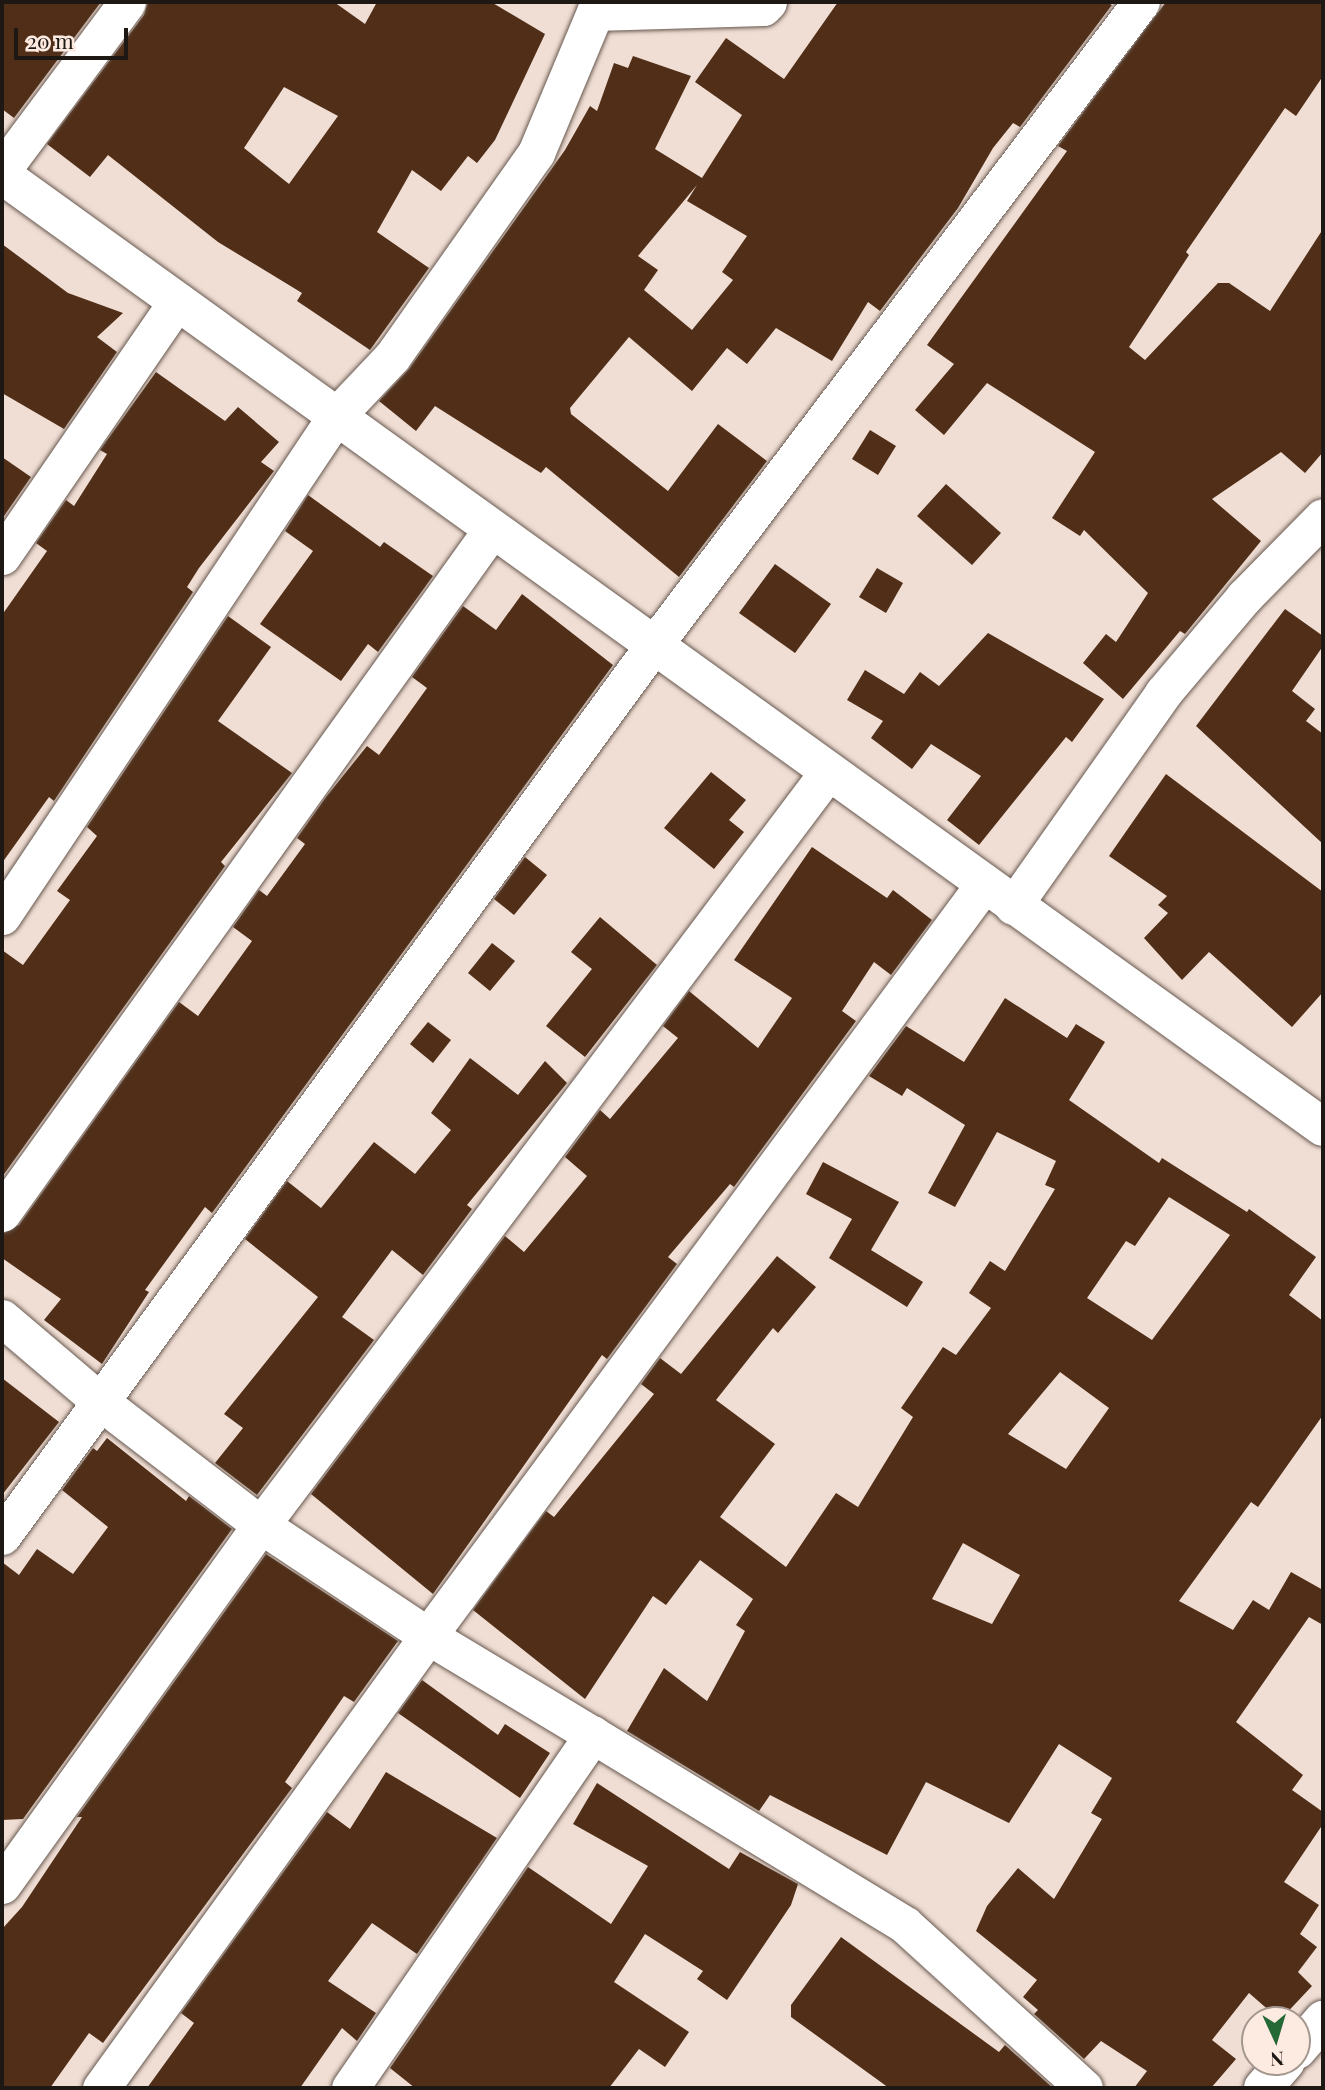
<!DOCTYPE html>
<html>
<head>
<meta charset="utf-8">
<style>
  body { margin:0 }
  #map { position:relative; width:1325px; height:2090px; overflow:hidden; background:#f0ded4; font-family:"Playfair Display",serif }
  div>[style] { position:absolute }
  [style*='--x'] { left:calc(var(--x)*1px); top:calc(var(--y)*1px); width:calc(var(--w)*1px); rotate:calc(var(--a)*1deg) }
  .building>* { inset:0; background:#502e17 }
  .roads { filter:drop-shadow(0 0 2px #67584f) drop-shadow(0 0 2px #67584f) }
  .minor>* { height:37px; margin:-18.5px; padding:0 18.5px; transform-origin:18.5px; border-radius:18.5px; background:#fff }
  .secondary>* { height:38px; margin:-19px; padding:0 19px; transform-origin:19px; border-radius:19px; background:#fff }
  span { translate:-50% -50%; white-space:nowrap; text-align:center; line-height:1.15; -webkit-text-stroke:7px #fdebe1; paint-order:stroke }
  .frame { position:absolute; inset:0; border:4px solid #1e1814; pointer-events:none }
  .north { position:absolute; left:1241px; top:2006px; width:70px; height:70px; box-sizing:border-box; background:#fdebe1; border:2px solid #a4978f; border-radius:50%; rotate:176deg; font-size:19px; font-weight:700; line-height:28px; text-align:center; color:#1e1814 }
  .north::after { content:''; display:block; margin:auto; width:24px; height:32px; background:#256a36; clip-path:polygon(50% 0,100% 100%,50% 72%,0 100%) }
  .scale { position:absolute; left:14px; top:28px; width:114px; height:32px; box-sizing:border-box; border:4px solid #1e1814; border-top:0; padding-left:9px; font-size:21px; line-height:24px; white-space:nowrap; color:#1e1814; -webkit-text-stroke:5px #fdebe1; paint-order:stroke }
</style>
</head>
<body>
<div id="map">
  <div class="building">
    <i style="clip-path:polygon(2px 2px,101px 2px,14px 118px,2px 109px)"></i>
    <i style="clip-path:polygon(evenodd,148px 2px,334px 2px,365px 24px,377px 2px,491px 2px,545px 34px,495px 140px,477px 163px,468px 156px,441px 191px,412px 170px,377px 232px,429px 268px,370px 350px,297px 301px,302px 293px,218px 242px,108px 155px,90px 177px,47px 144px,144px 15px,148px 2px,284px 87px,338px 116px,289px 184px,244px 148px,284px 87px)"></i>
    <i style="clip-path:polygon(evenodd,838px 2px,1106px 2px,1112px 5px,1020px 127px,1013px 123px,993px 148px,958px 208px,880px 311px,868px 302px,832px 361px,776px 328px,747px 364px,727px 348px,692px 391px,629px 337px,570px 408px,571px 414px,668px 491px,718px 424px,767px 461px,679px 577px,546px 467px,541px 473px,435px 406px,416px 431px,379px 401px,409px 369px,565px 150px,590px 106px,597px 111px,614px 63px,628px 68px,633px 56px,691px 76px,655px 149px,702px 178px,742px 115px,695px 82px,726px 38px,784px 79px,838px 2px,697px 185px,687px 201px,747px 236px,722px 272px,733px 280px,692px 330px,644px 290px,658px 270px,638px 256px,697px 185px)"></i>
    <i style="clip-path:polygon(1166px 2px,1323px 2px,1323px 76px,1296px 116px,1285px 108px,1186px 252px,1189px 255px,1129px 347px,1145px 360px,1218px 283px,1229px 283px,1270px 311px,1323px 229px,1323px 452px,1305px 473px,1281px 452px,1212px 499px,1261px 541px,1185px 634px,1180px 631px,1123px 699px,1083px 663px,1106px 634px,1116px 642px,1148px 593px,1084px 530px,1080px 536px,1052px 518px,1095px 452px,987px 383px,944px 435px,915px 410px,954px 364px,927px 345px,1067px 151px,1058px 146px)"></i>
    <i style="clip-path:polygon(2px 244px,68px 293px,123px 313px,97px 337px,117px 352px,64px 429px,2px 393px)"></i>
    <i style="clip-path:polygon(156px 372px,225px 421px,238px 407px,279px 442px,261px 462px,274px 471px,199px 568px,187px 587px,193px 592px,54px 801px,49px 797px,2px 863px,2px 615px,47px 551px,36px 543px,66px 500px,74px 506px,107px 454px,100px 450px)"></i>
    <i style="clip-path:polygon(870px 430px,896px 446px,878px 475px,852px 459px)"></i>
    <i style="clip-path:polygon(2px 457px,31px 477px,2px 519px)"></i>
    <i style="clip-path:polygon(946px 484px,1001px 533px,972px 565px,917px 516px)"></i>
    <i style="clip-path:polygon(308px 495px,380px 547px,384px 542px,433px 576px,378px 652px,368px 644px,341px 681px,260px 624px,313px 551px,285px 531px)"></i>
    <i style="clip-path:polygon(775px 564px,831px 604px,795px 653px,739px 613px)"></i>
    <i style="clip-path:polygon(877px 568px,903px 583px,886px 613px,859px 597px)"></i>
    <i style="clip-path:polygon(522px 594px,613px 665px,212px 1213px,205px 1207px,145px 1290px,149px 1292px,102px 1364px,44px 1320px,61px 1299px,2px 1258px,2px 1234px,19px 1225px,179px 1002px,198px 1016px,252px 941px,233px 927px,259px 890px,267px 896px,305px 844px,297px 838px,326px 797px,367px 746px,379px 755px,427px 688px,412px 677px,463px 606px,496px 630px)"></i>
    <i style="clip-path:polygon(1285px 609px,1323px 636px,1323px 646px,1292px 691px,1315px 709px,1306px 721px,1323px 734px,1323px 844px,1196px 726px)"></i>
    <i style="clip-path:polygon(228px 616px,271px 647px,218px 721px,292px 773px,221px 862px,225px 866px,2px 1177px,2px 950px,23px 965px,70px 900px,57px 891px,97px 836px,87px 827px)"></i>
    <i style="clip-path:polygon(988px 633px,1104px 699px,1072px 742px,1066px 737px,979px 845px,947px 820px,981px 776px,931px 744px,912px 769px,871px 738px,883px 721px,847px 700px,865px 670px,904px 694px,920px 672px,939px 686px)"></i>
    <i style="clip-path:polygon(711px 772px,746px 800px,729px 820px,744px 832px,714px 869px,664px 828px)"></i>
    <i style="clip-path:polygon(1166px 774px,1323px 892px,1323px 992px,1292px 1027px,1209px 952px,1182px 980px,1144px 938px,1168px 913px,1158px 905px,1167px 896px,1109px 856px)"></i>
    <i style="clip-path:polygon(812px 847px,887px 898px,893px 890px,932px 920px,891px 975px,874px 962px,842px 1011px,856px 1021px,734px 1187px,730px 1184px,668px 1257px,677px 1264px,607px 1359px,602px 1355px,433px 1594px,311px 1494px,505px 1236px,524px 1252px,587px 1176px,565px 1157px,600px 1110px,610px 1119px,678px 1038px,663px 1026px,689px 991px,758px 1048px,792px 998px,734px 960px)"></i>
    <i style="clip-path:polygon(525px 857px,547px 875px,514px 915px,494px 899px)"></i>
    <i style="clip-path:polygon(600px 917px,657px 965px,585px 1057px,546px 1026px,592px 969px,571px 952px)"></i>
    <i style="clip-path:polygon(492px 943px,515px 961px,490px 991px,468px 973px)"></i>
    <i style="clip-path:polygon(evenodd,1005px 998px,1067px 1038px,1076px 1024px,1105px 1042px,1069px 1100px,1159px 1163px,1162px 1158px,1247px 1212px,1249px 1209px,1316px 1257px,1289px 1295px,1323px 1321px,1323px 1415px,1258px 1507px,1251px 1502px,1179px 1601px,1233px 1630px,1253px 1600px,1269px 1610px,1291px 1572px,1323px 1590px,1323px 1625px,1309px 1617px,1236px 1722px,1303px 1775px,1292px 1790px,1323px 1812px,1323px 1824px,1284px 1882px,1319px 1905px,1300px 1934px,1317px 1947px,1298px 1972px,1312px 1986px,1280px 2020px,1249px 1993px,1212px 2040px,1236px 2059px,1211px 2088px,1134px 2088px,1147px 2071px,1101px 2041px,1084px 2059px,1034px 2014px,1038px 2010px,1023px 1997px,1037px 1980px,976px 1931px,987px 1906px,1018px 1868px,1054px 1899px,1102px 1819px,1091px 1813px,1112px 1778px,1059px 1744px,1009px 1823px,926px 1782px,887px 1855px,770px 1795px,759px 1811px,627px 1731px,664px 1668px,707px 1701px,745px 1631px,736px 1625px,753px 1599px,700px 1560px,666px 1605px,653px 1596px,585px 1699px,473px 1610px,546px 1511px,554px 1517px,654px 1394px,641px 1384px,660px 1358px,681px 1374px,777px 1256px,816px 1287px,778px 1333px,773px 1328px,716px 1400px,775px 1444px,720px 1517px,786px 1567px,836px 1493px,858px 1507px,913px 1417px,901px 1408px,943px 1347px,956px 1355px,991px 1308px,969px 1293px,990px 1261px,1005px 1271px,1055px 1189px,1045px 1185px,1056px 1161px,997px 1132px,955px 1207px,928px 1193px,965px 1125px,907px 1088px,902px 1096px,869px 1076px,906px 1026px,964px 1062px,1005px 998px,1169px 1197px,1230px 1235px,1152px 1340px,1087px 1298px,1126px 1241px,1135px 1246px,1169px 1197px,1005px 998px,1060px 1372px,1109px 1408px,1066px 1469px,1008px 1434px,1060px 1372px,1005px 998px,963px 1543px,1020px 1575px,992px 1624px,932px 1599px,963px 1543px)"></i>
    <i style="clip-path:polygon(428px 1022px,451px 1040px,433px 1063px,410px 1044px)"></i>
    <i style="clip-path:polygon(470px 1058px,518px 1095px,545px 1061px,567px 1083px,467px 1205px,472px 1209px,423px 1275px,392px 1250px,342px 1317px,374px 1340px,257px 1495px,215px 1463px,243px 1428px,224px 1414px,318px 1297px,245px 1239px,287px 1181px,321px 1208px,374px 1142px,415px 1174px,451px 1130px,431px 1113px)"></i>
    <i style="clip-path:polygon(823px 1162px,899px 1202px,871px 1250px,923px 1282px,907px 1307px,829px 1258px,852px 1219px,806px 1194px)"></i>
    <i style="clip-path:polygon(2px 1378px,59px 1422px,2px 1495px)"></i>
    <i style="clip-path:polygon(107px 1438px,186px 1501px,189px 1496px,232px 1529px,23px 1819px,2px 1820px,2px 1562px,19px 1575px,37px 1549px,73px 1574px,108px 1527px,62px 1490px,93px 1448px,97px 1451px)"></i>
    <i style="clip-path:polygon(266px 1554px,398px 1641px,354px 1702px,344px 1696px,285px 1782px,292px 1788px,103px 2043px,89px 2033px,50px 2088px,2px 2088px,2px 1929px,22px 1907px,82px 1817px,77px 1817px)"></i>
    <i style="clip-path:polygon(422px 1680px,498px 1735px,505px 1724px,550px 1753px,520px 1798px,398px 1713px)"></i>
    <i style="clip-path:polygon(386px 1772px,497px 1838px,417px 1954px,372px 1923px,328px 1981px,376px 2013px,357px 2041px,342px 2028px,300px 2088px,147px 2088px,194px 2023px,181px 2013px,327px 1812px,350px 1829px)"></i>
    <i style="clip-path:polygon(597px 1783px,729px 1869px,740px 1852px,798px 1884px,791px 1905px,727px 2000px,697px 1979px,703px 1971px,645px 1934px,614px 1982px,689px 2032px,665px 2067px,639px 2049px,609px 2088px,415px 2088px,390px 2068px,528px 1867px,611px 1924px,648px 1866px,573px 1824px)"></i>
    <i style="clip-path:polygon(841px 1937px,999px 2052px,1005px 2045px,1053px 2088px,889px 2088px,791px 2017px,791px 2005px)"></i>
  </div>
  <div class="roads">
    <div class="minor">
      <i style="--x:2;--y:170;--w:209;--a:-53.3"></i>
      <i style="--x:2;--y:556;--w:309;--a:-55.5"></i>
      <i style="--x:1013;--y:906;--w:261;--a:-54.8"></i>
      <i style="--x:1163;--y:693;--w:126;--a:-49.8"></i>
      <i style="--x:1244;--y:597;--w:112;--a:-45.4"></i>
      <i style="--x:2;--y:916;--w:601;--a:-56.26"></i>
      <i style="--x:336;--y:416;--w:81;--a:-46.5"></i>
      <i style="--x:392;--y:357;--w:250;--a:-54.8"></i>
      <i style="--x:536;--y:153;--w:153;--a:-67.3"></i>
      <i style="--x:595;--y:12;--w:168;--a:-1.7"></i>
      <i style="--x:763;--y:7;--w:7;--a:-45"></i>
      <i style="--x:2;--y:1213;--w:841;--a:-54.38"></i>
      <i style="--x:2;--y:1318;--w:131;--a:40.4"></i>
      <i style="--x:102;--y:1403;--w:200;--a:37.5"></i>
      <i style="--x:261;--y:1525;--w:201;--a:33.6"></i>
      <i style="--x:428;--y:1636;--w:192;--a:31"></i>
      <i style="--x:2;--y:1536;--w:1103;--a:-53.82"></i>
      <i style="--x:653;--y:646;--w:808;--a:-52.85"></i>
      <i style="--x:2;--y:1885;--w:443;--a:-54.3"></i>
      <i style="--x:261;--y:1525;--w:943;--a:-53.02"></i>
      <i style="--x:101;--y:2088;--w:558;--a:-54.12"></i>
      <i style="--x:428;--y:1636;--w:935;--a:-53.52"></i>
      <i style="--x:350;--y:2088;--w:429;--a:-55.5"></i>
      <i style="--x:593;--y:1735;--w:365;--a:31.3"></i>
      <i style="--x:905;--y:1925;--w:242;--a:42.3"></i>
    </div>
    <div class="secondary">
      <i style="--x:2;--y:175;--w:1628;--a:35.78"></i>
      <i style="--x:1297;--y:2050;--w:40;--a:-49"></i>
      <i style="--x:1263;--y:2088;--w:35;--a:-49"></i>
    </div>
  </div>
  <div class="frame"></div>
  <div class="north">N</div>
  <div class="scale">20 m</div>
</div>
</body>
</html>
